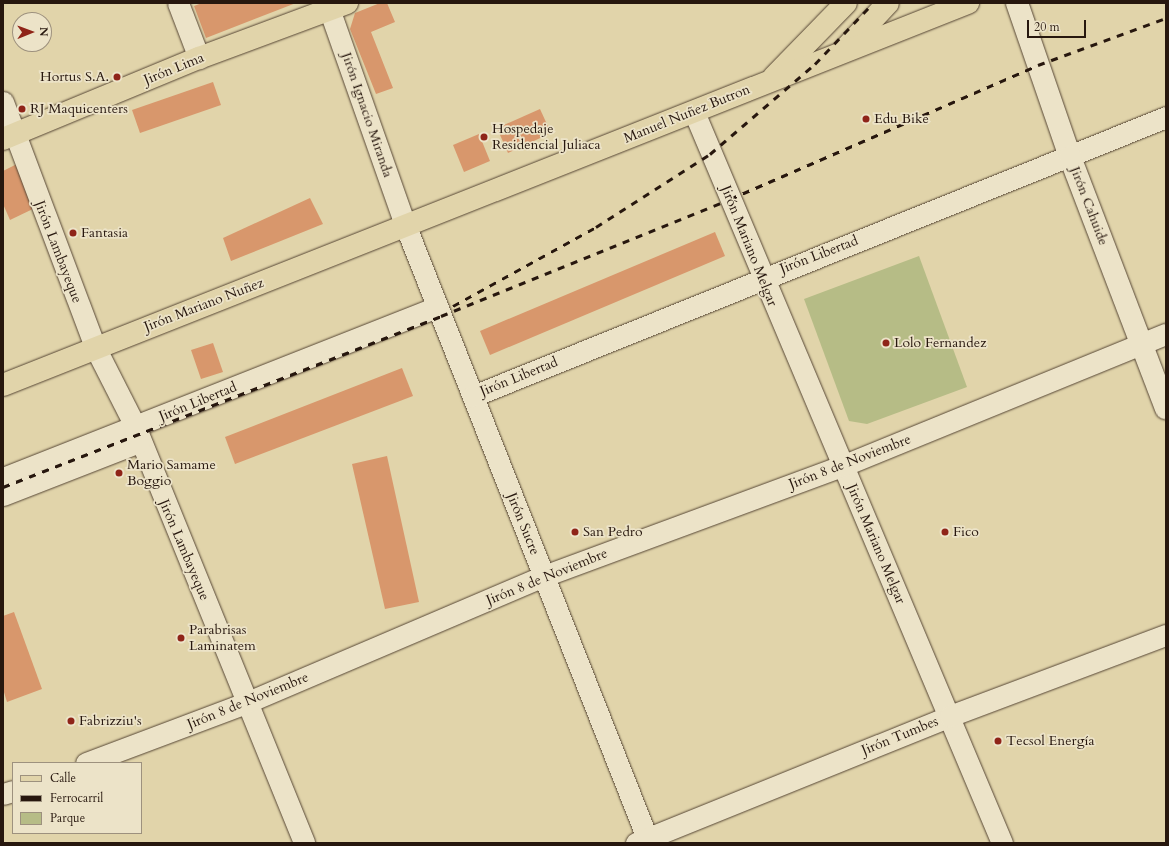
<!DOCTYPE html>
<html>
<head>
<meta charset="utf-8">
<style>
  body { margin:0 }
  #map { position:relative; width:1169px; height:846px; overflow:hidden; background:#e1d4aa; font-family:Cardo,serif }
  div>[style] { position:absolute }
  [style*='--x'] { left:calc(var(--x)*1px); top:calc(var(--y)*1px); width:calc(var(--w)*1px); rotate:calc(var(--a)*1deg) }
  .green>* { inset:0; background:#b6bc86 }
  .building>* { inset:0; background:#d8976c }
  .roads { filter:drop-shadow(0 0 1px #564635) drop-shadow(0 0 1px #564635) }
  .street>* { height:21px; margin:-10.5px; padding:0 10.5px; transform-origin:10.5px; border-radius:10.5px; background:#ece3c8 }
  .secondary>* { height:22px; margin:-11px; padding:0 11px; transform-origin:11px; border-radius:11px; background:#ece3c8 }
  .primary>* { height:22px; margin:-11px; padding:0 11px; transform-origin:11px; border-radius:11px; background:#e1d4aa }
  .rail>* { height:3px; margin-top:-1.5px; transform-origin:0; background:repeating-linear-gradient(90deg,#27170e 0 7px,transparent 0 14px) }
  .dots>* { width:11px; height:11px; translate:-50% -50%; box-sizing:border-box; border:2px solid #ece3c8; border-radius:50% }
  span { translate:-50% -50%; white-space:nowrap; text-align:center; line-height:1.15; -webkit-text-stroke:3.5px #ece3c8; paint-order:stroke }
  .street-label { font-size:14px; color:#27170e }
  .poi-label { font-size:14px; color:#27170e }
  .right { translate:-100% -50%; text-align:right }
  .left { translate:0 -50%; text-align:left }
  .frame { position:absolute; inset:0; border:4px solid #27170e; pointer-events:none }
  .legend { position:absolute; left:12px; top:762px; width:130px; height:72px; box-sizing:border-box; background:#ece3c8; border:1px solid #9d917e; margin:0; padding:5px 7px; list-style:none; font-size:12px; color:#27170e }
  .legend li { display:flex; align-items:center; gap:8px; height:20px }
  .legend b { width:20px; border:1px solid #9d917e }
  .north { position:absolute; left:12px; top:12px; width:40px; height:40px; box-sizing:border-box; background:#ece3c8; border:1px solid #9d917e; border-radius:50%; rotate:89deg; font-size:11px; font-weight:700; line-height:16px; text-align:center; color:#27170e }
  .north::after { content:''; display:block; margin:auto; width:14px; height:18px; background:#8f2418; clip-path:polygon(50% 0,100% 100%,50% 72%,0 100%) }
  .scale { position:absolute; left:1027px; top:20px; width:59px; height:18px; box-sizing:border-box; border:2px solid #27170e; border-top:0; padding-left:5px; font-size:12px; line-height:14px; white-space:nowrap; color:#27170e; -webkit-text-stroke:3px #ece3c8; paint-order:stroke }
</style>
</head>
<body>
<div id="map">
  <div class="green">
    <i style="clip-path:polygon(919px 256px,967px 387px,867px 424px,849px 421px,804px 299px)"></i>
  </div>
  <div class="building">
    <i style="clip-path:polygon(202px 3px,296px 3px,206px 38px,194px 6px)"></i>
    <i style="clip-path:polygon(380px 3px,387px 3px,395px 22px,371px 32px,393px 88px,376px 94px,350px 29px,355px 13px)"></i>
    <i style="clip-path:polygon(213px 82px,221px 105px,140px 133px,132px 110px)"></i>
    <i style="clip-path:polygon(540px 109px,551px 133px,508px 153px,497px 128px)"></i>
    <i style="clip-path:polygon(479px 134px,490px 161px,464px 172px,453px 145px)"></i>
    <i style="clip-path:polygon(17px 164px,37px 207px,10px 220px,3px 204px,3px 171px)"></i>
    <i style="clip-path:polygon(310px 198px,323px 224px,231px 261px,223px 238px)"></i>
    <i style="clip-path:polygon(715px 232px,725px 256px,490px 355px,480px 331px)"></i>
    <i style="clip-path:polygon(213px 343px,223px 372px,201px 379px,191px 350px)"></i>
    <i style="clip-path:polygon(402px 368px,413px 396px,235px 464px,225px 437px)"></i>
    <i style="clip-path:polygon(387px 456px,419px 602px,385px 609px,352px 464px)"></i>
    <i style="clip-path:polygon(14px 612px,42px 689px,7px 702px,3px 689px,3px 616px)"></i>
  </div>
  <div class="roads">
    <div class="street">
      <i style="--x:178;--y:3;--w:59;--a:69.1"></i>
      <i style="--x:327;--y:3;--w:238;--a:70.6"></i>
      <i style="--x:406;--y:227;--w:662;--a:68.47"></i>
      <i style="--x:3;--y:102;--w:262;--a:69.4"></i>
      <i style="--x:95;--y:347;--w:89;--a:63.1"></i>
      <i style="--x:135;--y:426;--w:450;--a:67.9"></i>
      <i style="--x:694;--y:112;--w:793;--a:67.15"></i>
      <i style="--x:473;--y:396;--w:747;--a:-21.93"></i>
      <i style="--x:3;--y:478;--w:467;--a:-21.5"></i>
      <i style="--x:3;--y:495;--w:146;--a:-21.3"></i>
      <i style="--x:86;--y:763;--w:173;--a:-20.6"></i>
      <i style="--x:248;--y:702;--w:322;--a:-23.1"></i>
      <i style="--x:544;--y:576;--w:318;--a:-20.3"></i>
      <i style="--x:842;--y:466;--w:350;--a:-22.2"></i>
      <i style="--x:3;--y:794;--w:10;--a:-17"></i>
      <i style="--x:636;--y:843;--w:339;--a:-22"></i>
      <i style="--x:950;--y:716;--w:231;--a:-20.6"></i>
    </div>
    <div class="secondary">
      <i style="--x:1017;--y:3;--w:163;--a:71"></i>
      <i style="--x:1070;--y:157;--w:269;--a:69.1"></i>
    </div>
    <div class="primary">
      <i style="--x:844;--y:50;--w:64;--a:-46.9"></i>
      <i style="--x:774;--y:77;--w:103;--a:-45.8"></i>
      <i style="--x:3;--y:139;--w:212;--a:-22.5"></i>
      <i style="--x:199;--y:58;--w:158;--a:-20.4"></i>
      <i style="--x:3;--y:385;--w:1038;--a:-21.6"></i>
    </div>
  </div>
  <div class="rail">
    <i style="--x:453;--y:306;--w:163;--a:-28.9"></i>
    <i style="--x:596;--y:227;--w:135;--a:-32.6"></i>
    <i style="--x:710;--y:154;--w:138;--a:-40.6"></i>
    <i style="--x:815;--y:64;--w:84;--a:-46.4"></i>
    <i style="--x:3;--y:487;--w:470;--a:-21.3"></i>
    <i style="--x:441;--y:316;--w:312;--a:-22"></i>
    <i style="--x:730;--y:199;--w:336;--a:-23.5"></i>
    <i style="--x:1038;--y:65;--w:136;--a:-20.2"></i>
  </div>
  <div class="dots">
    <i style="left:117px;top:77px;background:#8f2418"></i>
    <i style="left:22px;top:109px;background:#8f2418"></i>
    <i style="left:866px;top:119px;background:#8f2418"></i>
    <i style="left:484px;top:137px;background:#8f2418"></i>
    <i style="left:73px;top:233px;background:#8f2418"></i>
    <i style="left:886px;top:343px;background:#8f2418"></i>
    <i style="left:119px;top:473px;background:#8f2418"></i>
    <i style="left:575px;top:532px;background:#8f2418"></i>
    <i style="left:945px;top:532px;background:#8f2418"></i>
    <i style="left:181px;top:638px;background:#8f2418"></i>
    <i style="left:71px;top:721px;background:#8f2418"></i>
    <i style="left:998px;top:741px;background:#8f2418"></i>
  </div>
  <div class="street-label">
    <span style="left:174px;top:69px;rotate:-22deg">Jirón Lima</span>
    <span style="left:687px;top:114px;rotate:-22deg">Manuel Nuñez Butron</span>
    <span style="left:367px;top:115px;rotate:71deg">Jirón Ignacio Miranda</span>
    <span style="left:1089px;top:206px;rotate:69deg">Jirón Cahuide</span>
    <span style="left:749px;top:246px;rotate:68deg">Jirón Mariano Melgar</span>
    <span style="left:58px;top:252px;rotate:69deg">Jirón Lambayeque</span>
    <span style="left:819px;top:255px;rotate:-21deg">Jirón Libertad</span>
    <span style="left:204px;top:305px;rotate:-21deg">Jirón Mariano Nuñez</span>
    <span style="left:519px;top:377px;rotate:-22deg">Jirón Libertad</span>
    <span style="left:198px;top:402px;rotate:-22deg">Jirón Libertad</span>
    <span style="left:850px;top:462px;rotate:-21deg">Jirón 8 de Noviembre</span>
    <span style="left:523px;top:524px;rotate:68deg">Jirón Sucre</span>
    <span style="left:876px;top:544px;rotate:67deg">Jirón Mariano Melgar</span>
    <span style="left:184px;top:550px;rotate:67deg">Jirón Lambayeque</span>
    <span style="left:547px;top:577px;rotate:-22deg">Jirón 8 de Noviembre</span>
    <span style="left:248px;top:701px;rotate:-22deg">Jirón 8 de Noviembre</span>
    <span style="left:900px;top:736px;rotate:-22deg">Jirón Tumbes</span>
  </div>
  <div class="poi-label">
    <span class="right" style="left:109px;top:77px">Hortus S.A.</span>
    <span class="left" style="left:30px;top:109px">RJ Maquicenters</span>
    <span class="left" style="left:874px;top:119px">Edu Bike</span>
    <span class="left" style="left:492px;top:137px">Hospedaje<br>Residencial Juliaca</span>
    <span class="left" style="left:81px;top:233px">Fantasia</span>
    <span class="left" style="left:894px;top:343px">Lolo Fernandez</span>
    <span class="left" style="left:127px;top:473px">Mario Samame<br>Boggio</span>
    <span class="left" style="left:583px;top:532px">San Pedro</span>
    <span class="left" style="left:953px;top:532px">Fico</span>
    <span class="left" style="left:189px;top:638px">Parabrisas<br>Laminatem</span>
    <span class="left" style="left:79px;top:721px">Fabrizziu's</span>
    <span class="left" style="left:1006px;top:741px">Tecsol Energía</span>
  </div>
  <div class="frame"></div>
  <ul class="legend">
  <li><b style="height:5px;background:#e1d4aa"></b>Calle</li>
  <li><b style="height:5px;background:#27170e"></b>Ferrocarril</li>
  <li><b style="height:11px;background:#b6bc86"></b>Parque</li>
  </ul>
  <div class="north">N</div>
  <div class="scale">20 m</div>
</div>
</body>
</html>
